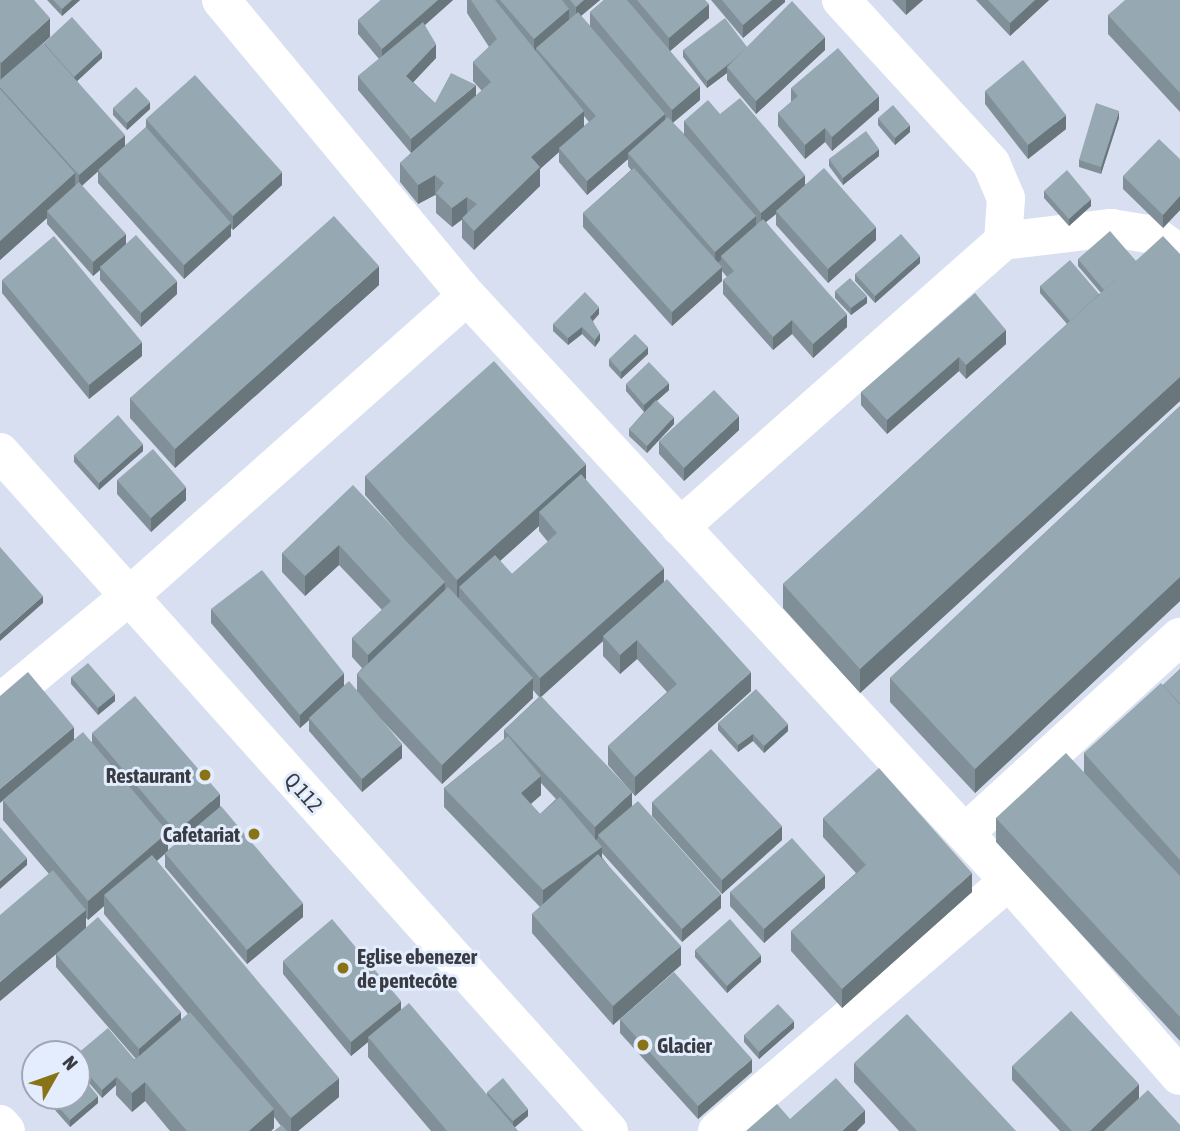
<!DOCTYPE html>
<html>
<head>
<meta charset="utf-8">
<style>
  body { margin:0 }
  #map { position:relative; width:1180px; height:1131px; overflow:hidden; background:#d7dff0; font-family:"Asap Condensed",sans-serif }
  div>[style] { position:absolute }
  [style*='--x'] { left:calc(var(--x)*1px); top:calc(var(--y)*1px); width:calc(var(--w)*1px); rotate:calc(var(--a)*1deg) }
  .minor>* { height:38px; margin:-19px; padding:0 19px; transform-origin:19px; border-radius:19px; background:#fff }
  .wall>* { inset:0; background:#819098 }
  .shaded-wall>* { inset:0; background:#69767c }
  .building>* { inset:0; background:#96a8b1 }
  .dots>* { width:19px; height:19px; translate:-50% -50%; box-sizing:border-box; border:4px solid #e4edfd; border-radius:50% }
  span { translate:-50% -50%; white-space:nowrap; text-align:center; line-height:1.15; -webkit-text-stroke:6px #e4edfd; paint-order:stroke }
  .poi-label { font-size:21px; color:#393c43; font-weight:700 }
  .right { translate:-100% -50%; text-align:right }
  .left { translate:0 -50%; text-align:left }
  .street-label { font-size:21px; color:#393c43 }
  .north { position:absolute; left:21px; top:1040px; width:70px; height:70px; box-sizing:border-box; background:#e4edfd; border:2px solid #a0a6b3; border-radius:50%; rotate:50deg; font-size:19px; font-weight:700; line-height:28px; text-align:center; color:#393c43 }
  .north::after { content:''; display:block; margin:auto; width:24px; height:32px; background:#887417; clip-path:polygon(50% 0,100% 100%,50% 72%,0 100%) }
</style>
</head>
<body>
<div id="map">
  <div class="minor">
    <i style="--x:221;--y:0;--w:385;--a:50.3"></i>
    <i style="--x:467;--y:296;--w:797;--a:47.19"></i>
    <i style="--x:1009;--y:881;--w:259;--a:48.8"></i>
    <i style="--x:841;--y:0;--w:222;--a:47.4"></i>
    <i style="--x:991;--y:163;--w:38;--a:67"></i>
    <i style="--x:1006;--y:198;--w:43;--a:94"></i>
    <i style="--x:0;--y:452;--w:912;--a:48.11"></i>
    <i style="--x:680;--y:527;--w:431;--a:-41.5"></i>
    <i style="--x:1003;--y:241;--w:109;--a:-6.9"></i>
    <i style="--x:1111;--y:228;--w:44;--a:9.2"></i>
    <i style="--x:1154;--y:235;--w:32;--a:36"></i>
    <i style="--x:0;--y:703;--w:166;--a:-39.6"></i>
    <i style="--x:128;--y:597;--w:453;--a:-41.6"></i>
    <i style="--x:965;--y:833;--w:291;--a:-42.4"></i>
    <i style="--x:0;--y:1124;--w:9;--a:49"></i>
    <i style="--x:717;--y:1131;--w:384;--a:-40.6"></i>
  </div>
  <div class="wall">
    <i style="clip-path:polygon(0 0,44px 45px,44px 43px,102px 58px,77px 81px,125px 146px,146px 127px,146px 119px,282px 185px,233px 230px,231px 228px,231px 236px,184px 279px,98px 183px,98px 171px,82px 186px,126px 244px,177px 294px,141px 327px,100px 280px,100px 270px,93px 276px,47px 224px,47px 218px,0 260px)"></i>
    <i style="clip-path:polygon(47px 0,80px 0,62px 16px)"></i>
    <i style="clip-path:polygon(evenodd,381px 0,453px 0,425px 25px,436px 58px,413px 82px,435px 103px,476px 96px,482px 91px,473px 81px,473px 62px,489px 47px,467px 13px,467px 0,600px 0,581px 16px,590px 26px,590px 12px,604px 0,705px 0,709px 18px,670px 51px,700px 100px,673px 123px,684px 134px,684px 121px,720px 114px,805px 184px,876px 240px,828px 283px,776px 225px,776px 214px,766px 222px,847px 327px,813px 358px,792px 334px,773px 350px,723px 294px,723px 280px,727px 277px,722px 271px,722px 281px,672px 326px,583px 227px,583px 213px,631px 170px,628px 166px,628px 159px,587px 195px,559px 162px,559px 152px,540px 169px,540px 186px,474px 250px,462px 238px,462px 219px,452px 227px,436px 213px,436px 196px,435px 195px,418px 204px,400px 182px,400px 163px,411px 153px,358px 90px,358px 76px,379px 59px,358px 34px,358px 20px,381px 0,584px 116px,589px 122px,584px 126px,584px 116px)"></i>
    <i style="clip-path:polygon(711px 0,785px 0,785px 2px,743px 38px)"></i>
    <i style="clip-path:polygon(892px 0,923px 0,906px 15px)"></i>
    <i style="clip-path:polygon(976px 0,1049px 0,1010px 36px)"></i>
    <i style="clip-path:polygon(1180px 0,1180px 112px,1108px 34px,1108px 15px)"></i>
    <i style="clip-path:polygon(747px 47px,825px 50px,756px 114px,727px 80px,727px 73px,707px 88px,683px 57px,683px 50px)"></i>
    <i style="clip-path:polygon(791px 88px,879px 110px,832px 151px,825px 142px,805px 159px,778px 126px,778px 113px,791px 102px)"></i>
    <i style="clip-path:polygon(985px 91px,1066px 129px,1028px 159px,985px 104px)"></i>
    <i style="clip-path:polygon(113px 108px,150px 109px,127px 130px,113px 115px)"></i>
    <i style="clip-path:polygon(878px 118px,910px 132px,895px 145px,878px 125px)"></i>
    <i style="clip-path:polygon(1119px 118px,1101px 174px,1079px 167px,1079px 160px)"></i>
    <i style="clip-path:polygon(879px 156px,843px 185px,829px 166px,829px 159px)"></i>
    <i style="clip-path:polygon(1180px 159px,1180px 210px,1163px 228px,1123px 189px,1123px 176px)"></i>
    <i style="clip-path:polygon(1044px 191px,1091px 206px,1069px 226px,1044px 198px)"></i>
    <i style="clip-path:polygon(1180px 254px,1180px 401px,860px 693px,783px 608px,783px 584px,1067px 324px,1040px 293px,1040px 286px,1099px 294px,1101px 293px,1078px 266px,1078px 259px,1136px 261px)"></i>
    <i style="clip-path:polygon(920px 263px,875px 303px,855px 281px,855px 274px)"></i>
    <i style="clip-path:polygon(2px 280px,142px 356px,89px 399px,2px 293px)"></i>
    <i style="clip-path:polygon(379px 285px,175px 468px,130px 418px,130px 398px)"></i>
    <i style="clip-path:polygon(835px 291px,867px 303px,851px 315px,835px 298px)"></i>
    <i style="clip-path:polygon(599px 314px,593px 321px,600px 340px,595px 347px,582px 334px,568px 345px,553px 331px,553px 324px)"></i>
    <i style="clip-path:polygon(1006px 330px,1006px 344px,966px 379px,959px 371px,887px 434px,861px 405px,861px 392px)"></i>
    <i style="clip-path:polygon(648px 354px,621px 379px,609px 366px,609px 359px)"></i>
    <i style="clip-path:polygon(626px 384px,669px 390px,657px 401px,674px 424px,647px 453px,629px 436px,629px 429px,644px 412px,626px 391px)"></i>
    <i style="clip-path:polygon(1180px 406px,1180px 601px,975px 793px,890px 702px,890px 678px)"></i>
    <i style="clip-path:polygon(739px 430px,684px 481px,659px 454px,659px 441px)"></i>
    <i style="clip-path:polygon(143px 451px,99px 490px,74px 462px,74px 455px)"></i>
    <i style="clip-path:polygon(evenodd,365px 476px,586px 480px,664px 582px,751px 691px,635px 796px,608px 765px,608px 746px,667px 692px,637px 659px,620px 674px,603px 656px,603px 641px,541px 696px,632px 806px,721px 908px,682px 942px,602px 853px,602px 857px,681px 965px,613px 1025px,532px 933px,532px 914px,540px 907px,444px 807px,444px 788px,504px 739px,504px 730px,539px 697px,533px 690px,533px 698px,442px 784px,375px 713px,402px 758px,362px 792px,309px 731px,309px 720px,300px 728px,211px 623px,211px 609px,344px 685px,357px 691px,357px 674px,362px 668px,352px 657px,352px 638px,382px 610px,339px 565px,305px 596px,282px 572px,282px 553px,401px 536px,365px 495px,365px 476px,539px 526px,539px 531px,548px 542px,512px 574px,500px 561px,539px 526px,365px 476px,541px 783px,556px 799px,540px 814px,531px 804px,541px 795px,541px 783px)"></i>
    <i style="clip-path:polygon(117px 480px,186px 500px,151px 532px,117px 494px)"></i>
    <i style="clip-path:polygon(1180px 669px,1180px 1041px,996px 842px,996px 818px,1084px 772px,1084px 753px,1163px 685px)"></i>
    <i style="clip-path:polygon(71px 677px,115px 701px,98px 715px,71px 684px)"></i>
    <i style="clip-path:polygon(718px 723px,788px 731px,764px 753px,753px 741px,738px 752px,718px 730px)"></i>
    <i style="clip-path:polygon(evenodd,92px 733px,220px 807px,303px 917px,247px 964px,165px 867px,165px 854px,157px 861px,339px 1097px,298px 1131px,274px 1131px,281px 1126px,274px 1117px,274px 1128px,271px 1131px,170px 1131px,145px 1101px,132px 1112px,116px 1095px,116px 1085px,102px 1098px,77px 1069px,77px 1054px,136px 1059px,56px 967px,56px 954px,0 1001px,49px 874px,3px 820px,3px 801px,74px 739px,92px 742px,92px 733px,168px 836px,176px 844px,168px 850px,168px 836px,92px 733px,104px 906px,104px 914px,188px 1014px,181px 1020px,86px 928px,86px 918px,88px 920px,104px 906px)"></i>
    <i style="clip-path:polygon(652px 802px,782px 840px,722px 894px,652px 816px)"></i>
    <i style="clip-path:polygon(823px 818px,972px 892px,842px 1008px,791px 951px,791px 931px,856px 873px,823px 837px)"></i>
    <i style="clip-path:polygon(825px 888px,764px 943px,730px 906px,730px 892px)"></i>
    <i style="clip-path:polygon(695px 950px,761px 962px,727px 993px,695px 957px)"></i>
    <i style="clip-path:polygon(283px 961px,401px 1010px,487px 1096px,487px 1092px,528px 1116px,514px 1127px,518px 1131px,431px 1131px,368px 1057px,368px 1042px,351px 1056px,283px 974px)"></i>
    <i style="clip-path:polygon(620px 1019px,752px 1072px,698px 1119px,620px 1033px)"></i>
    <i style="clip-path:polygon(794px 1028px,759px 1059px,744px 1042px,744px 1035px)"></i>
    <i style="clip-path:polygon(854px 1063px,1016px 1131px,899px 1131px,854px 1082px)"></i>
    <i style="clip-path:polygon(1012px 1066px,1139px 1098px,1180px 1131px,1060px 1131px,1012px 1080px)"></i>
    <i style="clip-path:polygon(55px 1103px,98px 1103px,70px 1127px,55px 1110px)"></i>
  </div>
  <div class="shaded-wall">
    <i style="clip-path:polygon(72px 0,80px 0,62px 16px,62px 9px)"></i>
    <i style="clip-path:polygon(438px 0,453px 0,382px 63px,382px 49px)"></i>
    <i style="clip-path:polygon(584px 0,600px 0,576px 20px,576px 7px)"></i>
    <i style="clip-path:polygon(772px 0,785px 0,785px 2px,743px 38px,743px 25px)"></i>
    <i style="clip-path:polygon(906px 0,923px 0,906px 15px)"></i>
    <i style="clip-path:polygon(1035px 0,1049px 0,1010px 36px,1010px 23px)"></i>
    <i style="clip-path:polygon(709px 4px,709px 18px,669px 52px,669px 38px)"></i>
    <i style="clip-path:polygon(569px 9px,569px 22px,536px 48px,536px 51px,534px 53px,534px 39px)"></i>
    <i style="clip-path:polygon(50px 18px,50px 37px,1px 82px,1px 63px)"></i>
    <i style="clip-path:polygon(825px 37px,825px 50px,756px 114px,756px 101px)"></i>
    <i style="clip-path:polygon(436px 44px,436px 58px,406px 90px,406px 76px)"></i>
    <i style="clip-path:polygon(749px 49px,727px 67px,727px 73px,707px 88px,707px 81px)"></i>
    <i style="clip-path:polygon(102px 51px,102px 58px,74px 84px,74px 77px)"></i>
    <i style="clip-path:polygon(476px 85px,476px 99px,411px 153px,411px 139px)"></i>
    <i style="clip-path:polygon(700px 86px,700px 100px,672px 123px,672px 110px)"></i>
    <i style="clip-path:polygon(879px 96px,879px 110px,832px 151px,832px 137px)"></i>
    <i style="clip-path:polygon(150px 102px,150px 109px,127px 130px,127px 123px)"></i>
    <i style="clip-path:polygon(584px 111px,584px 130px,559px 148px,559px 152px,540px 169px,540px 186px,474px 250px,474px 231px,531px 157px)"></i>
    <i style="clip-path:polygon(1119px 111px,1119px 118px,1101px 174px,1101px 167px)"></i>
    <i style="clip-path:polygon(665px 114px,665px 127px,628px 153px,628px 159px,587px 195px,587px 181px)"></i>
    <i style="clip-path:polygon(1066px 115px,1066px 129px,1028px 159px,1028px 145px)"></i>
    <i style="clip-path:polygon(910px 125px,910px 132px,895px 145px,895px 138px)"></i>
    <i style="clip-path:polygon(825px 128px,825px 142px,805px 159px,805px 145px)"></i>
    <i style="clip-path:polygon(125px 135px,125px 148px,79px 188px,79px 175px)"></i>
    <i style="clip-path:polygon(879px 149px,879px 156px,843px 185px,843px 178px)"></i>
    <i style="clip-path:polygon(282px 172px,282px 185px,233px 230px,233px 216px)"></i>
    <i style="clip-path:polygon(75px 173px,75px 192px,47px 211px,47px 218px,0 260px,0 241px)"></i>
    <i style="clip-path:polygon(435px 175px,435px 195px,418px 204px,418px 185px)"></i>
    <i style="clip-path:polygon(805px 175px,805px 189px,776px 211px,776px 214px,761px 226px,761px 213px)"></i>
    <i style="clip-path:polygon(1180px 196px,1180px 210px,1163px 228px,1163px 215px)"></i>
    <i style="clip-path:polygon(467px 197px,467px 216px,452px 227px,452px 208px)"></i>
    <i style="clip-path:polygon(1091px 199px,1091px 206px,1069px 226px,1069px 219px)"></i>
    <i style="clip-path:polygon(756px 216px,756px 229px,721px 256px,721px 260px,715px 265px,715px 252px)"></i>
    <i style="clip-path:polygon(231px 223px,231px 236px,184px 279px,184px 265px)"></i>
    <i style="clip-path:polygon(876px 227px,876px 240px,828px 283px,828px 269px)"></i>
    <i style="clip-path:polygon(126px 234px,126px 248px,100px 267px,100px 270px,93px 276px,93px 262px)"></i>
    <i style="clip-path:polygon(920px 256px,920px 263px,875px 303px,875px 296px)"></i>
    <i style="clip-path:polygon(379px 266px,379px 285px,175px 468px,175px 449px)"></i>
    <i style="clip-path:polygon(722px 267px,722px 281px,672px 326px,672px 312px)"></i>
    <i style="clip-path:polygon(177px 281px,177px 294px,141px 327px,141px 313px)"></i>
    <i style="clip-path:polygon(867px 296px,867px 303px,851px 315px,851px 308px)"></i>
    <i style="clip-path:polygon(599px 307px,599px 314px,590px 324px,590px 317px)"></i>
    <i style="clip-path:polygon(847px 314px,847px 327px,813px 358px,813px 344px)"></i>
    <i style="clip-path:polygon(792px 320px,792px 334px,773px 350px,773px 337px)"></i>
    <i style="clip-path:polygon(582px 327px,582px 334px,568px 345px,568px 338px)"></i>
    <i style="clip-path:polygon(1006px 330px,1006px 344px,966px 379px,966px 365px)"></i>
    <i style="clip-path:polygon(600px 333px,600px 340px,595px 347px,595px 340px)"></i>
    <i style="clip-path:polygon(142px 342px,142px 356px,89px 399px,89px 385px)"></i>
    <i style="clip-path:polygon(648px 347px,648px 354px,621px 379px,621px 372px)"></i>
    <i style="clip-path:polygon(959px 357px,959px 371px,887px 434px,887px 420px)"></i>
    <i style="clip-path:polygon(1180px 377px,1180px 401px,860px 693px,860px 669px)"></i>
    <i style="clip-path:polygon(669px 383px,669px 390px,644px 412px,644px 405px)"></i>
    <i style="clip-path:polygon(739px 416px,739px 430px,684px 481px,684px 468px)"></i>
    <i style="clip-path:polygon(674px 417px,674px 424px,647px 453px,647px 446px)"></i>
    <i style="clip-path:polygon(143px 444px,143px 451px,99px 490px,99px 483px)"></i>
    <i style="clip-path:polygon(586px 464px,586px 484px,539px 512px,539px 526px,464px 593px,459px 587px,459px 597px,457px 599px,457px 580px)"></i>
    <i style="clip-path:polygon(186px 487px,186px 500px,151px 532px,151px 518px)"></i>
    <i style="clip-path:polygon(339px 545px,339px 565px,305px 596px,305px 576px)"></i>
    <i style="clip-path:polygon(664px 568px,664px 587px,603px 636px,603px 641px,540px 698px,540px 678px)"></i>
    <i style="clip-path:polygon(1180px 577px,1180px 601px,975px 793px,975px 769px)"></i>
    <i style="clip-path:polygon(445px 582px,445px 601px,368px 674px,368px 655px)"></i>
    <i style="clip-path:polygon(43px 596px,43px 603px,0 641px,0 634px)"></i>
    <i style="clip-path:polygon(637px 640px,637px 659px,620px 674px,620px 655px)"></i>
    <i style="clip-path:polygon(751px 672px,751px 691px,635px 796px,635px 777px)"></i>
    <i style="clip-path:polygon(344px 673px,344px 686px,309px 718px,309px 720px,300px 728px,300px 715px)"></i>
    <i style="clip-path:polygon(533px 678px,533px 698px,442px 784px,442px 765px)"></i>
    <i style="clip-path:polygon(115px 694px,115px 701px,98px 715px,98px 708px)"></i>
    <i style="clip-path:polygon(788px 724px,788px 731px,764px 753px,764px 746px)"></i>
    <i style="clip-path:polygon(74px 727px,74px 740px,0 803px,0 789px)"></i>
    <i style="clip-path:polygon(753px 734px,753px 741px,738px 752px,738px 745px)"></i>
    <i style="clip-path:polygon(402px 744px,402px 758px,362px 792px,362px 779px)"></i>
    <i style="clip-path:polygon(541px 776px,541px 795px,521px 812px,521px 793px)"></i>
    <i style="clip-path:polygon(632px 792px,632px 806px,598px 835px,598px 838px,595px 841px,595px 827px)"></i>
    <i style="clip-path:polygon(220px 794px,220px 808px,176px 845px,176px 832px)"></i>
    <i style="clip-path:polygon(782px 826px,782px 840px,722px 894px,722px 880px)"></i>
    <i style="clip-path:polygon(168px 832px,168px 851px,109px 901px,104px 895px,104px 906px,88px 920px,88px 901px)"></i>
    <i style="clip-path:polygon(602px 847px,602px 866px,543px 910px,543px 890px)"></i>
    <i style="clip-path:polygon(27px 858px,27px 865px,0 889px,0 881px)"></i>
    <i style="clip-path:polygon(972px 873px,972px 892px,842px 1008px,842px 989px)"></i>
    <i style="clip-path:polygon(825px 875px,825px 888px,764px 943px,764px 929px)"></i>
    <i style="clip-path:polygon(721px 894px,721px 908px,682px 942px,682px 929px)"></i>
    <i style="clip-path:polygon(303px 903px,303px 917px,247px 964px,247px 950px)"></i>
    <i style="clip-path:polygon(86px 910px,86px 929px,0 1001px,0 982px)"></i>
    <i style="clip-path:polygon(681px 946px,681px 965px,613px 1025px,613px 1006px)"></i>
    <i style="clip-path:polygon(761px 955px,761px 962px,727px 993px,727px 986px)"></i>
    <i style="clip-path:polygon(401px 1001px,401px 1014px,368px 1037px,368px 1042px,351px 1056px,351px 1042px)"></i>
    <i style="clip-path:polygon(181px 1012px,181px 1026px,139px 1062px,139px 1049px)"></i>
    <i style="clip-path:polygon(794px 1021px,794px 1028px,759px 1059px,759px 1052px)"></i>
    <i style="clip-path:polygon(752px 1059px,752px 1072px,698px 1119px,698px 1106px)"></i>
    <i style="clip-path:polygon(116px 1078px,116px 1085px,102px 1098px,102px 1090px)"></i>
    <i style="clip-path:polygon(339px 1078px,339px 1097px,298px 1131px,291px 1131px,291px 1118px)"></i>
    <i style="clip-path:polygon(145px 1082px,145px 1101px,132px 1112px,132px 1093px)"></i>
    <i style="clip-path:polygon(1139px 1084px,1139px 1098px,1104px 1131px,1090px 1131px)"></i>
    <i style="clip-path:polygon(98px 1096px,98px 1103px,70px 1127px,70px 1120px)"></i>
    <i style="clip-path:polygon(274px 1109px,274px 1128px,271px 1131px,249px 1131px)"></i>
    <i style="clip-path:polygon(528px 1109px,528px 1116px,513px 1129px,513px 1121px)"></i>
    <i style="clip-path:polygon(865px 1110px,865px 1123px,857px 1131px,842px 1131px)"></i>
  </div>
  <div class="building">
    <i style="clip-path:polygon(0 0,34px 0,50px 18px,1px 63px,0 61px)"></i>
    <i style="clip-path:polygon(53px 0,72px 0,62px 9px)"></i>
    <i style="clip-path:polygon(381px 0,438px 0,382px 49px,358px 20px)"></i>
    <i style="clip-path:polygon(471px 0,495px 0,584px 111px,531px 157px,540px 167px,474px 231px,462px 218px,477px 204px,467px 197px,452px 208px,436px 193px,444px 183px,435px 175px,418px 185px,400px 163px,491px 82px,473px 62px,497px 39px)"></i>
    <i style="clip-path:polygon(500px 0,562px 0,569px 9px,534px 39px)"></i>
    <i style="clip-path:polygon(570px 0,584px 0,576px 7px)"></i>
    <i style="clip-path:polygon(604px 0,627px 0,700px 86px,672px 110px,590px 12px)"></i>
    <i style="clip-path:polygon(637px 0,705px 0,709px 4px,669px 38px)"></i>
    <i style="clip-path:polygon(722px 0,772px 0,743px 25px)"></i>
    <i style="clip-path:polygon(988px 0,1035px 0,1010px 23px)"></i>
    <i style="clip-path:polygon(1125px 0,1180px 0,1180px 93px,1108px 15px)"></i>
    <i style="clip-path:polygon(792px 1px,825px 37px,756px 101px,727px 67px)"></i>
    <i style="clip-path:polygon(578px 12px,665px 114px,587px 181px,559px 148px,596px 116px,536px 48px)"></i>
    <i style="clip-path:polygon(72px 17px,102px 51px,74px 77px,44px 43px)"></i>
    <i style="clip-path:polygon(725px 18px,747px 47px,731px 62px,707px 81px,683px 50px)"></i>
    <i style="clip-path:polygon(423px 22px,436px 44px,406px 76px,435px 103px,451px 73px,476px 85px,411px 139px,358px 76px)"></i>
    <i style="clip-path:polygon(43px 43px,125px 135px,79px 175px,0 87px,0 80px)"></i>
    <i style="clip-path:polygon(838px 48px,879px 96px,832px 137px,825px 128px,805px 145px,778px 113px,798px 96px,791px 88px)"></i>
    <i style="clip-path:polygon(1023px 60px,1066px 115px,1028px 145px,985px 91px)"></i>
    <i style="clip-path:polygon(195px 75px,282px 172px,233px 216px,146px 119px)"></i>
    <i style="clip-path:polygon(136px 87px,150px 102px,127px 123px,113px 108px)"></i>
    <i style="clip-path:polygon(0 89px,75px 173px,0 241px)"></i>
    <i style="clip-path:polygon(740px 98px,805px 175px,761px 213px,684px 121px,708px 100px,720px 114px)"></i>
    <i style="clip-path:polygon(1096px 103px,1119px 111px,1101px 167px,1079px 160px)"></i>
    <i style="clip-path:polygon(893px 105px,910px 125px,895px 138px,878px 118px)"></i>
    <i style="clip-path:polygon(668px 117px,756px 216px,715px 252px,628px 153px)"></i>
    <i style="clip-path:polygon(146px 127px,231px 223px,184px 265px,98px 170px)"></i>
    <i style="clip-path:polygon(866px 131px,879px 149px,843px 178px,829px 159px)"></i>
    <i style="clip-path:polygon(1159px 139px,1180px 159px,1180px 196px,1163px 215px,1123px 176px)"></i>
    <i style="clip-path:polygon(634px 168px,722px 267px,672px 312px,583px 213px)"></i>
    <i style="clip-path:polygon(824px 168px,876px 227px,828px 269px,776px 211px)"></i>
    <i style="clip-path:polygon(1067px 170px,1091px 199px,1069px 219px,1044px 191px)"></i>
    <i style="clip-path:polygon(79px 182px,126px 234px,93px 262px,47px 211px)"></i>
    <i style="clip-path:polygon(334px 216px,379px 266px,175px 449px,130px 398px)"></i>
    <i style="clip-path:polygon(763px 219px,847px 314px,813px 344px,792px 320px,773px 337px,723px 280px,734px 271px,721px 256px)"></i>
    <i style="clip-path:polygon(1110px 231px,1136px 261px,1104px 290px,1078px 259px)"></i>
    <i style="clip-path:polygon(901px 234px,920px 256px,875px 296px,855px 274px)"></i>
    <i style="clip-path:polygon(136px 235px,177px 281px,141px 313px,100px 267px)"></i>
    <i style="clip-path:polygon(54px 236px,142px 342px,89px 385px,2px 280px)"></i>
    <i style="clip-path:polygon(1163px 236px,1180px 254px,1180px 377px,860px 669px,783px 584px)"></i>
    <i style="clip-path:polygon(1070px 260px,1099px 294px,1070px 321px,1040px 286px)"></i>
    <i style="clip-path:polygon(850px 278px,867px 296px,851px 308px,835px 291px)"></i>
    <i style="clip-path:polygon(585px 292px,599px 307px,590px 317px,600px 333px,595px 340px,582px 327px,568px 338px,553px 324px)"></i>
    <i style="clip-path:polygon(975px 293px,1006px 330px,966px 365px,959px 357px,887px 420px,861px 392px)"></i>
    <i style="clip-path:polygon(635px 334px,648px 347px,621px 372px,609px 359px)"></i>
    <i style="clip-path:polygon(494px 361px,586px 464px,457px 580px,365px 476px)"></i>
    <i style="clip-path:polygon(649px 362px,669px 383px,644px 405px,626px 384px)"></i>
    <i style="clip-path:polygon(714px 390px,739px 416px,684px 468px,659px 441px)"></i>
    <i style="clip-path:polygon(656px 400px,674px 417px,647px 446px,629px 429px)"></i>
    <i style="clip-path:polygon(1180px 406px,1180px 577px,975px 769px,890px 678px)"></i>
    <i style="clip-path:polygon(118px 415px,143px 444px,99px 483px,74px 455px)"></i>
    <i style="clip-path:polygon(153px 449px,186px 487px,151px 518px,117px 480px)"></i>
    <i style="clip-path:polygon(581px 474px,664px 568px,540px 678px,459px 587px,495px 555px,512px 574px,557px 533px,539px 512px)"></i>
    <i style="clip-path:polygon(353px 485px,445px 582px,368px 655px,352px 638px,391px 601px,339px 545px,305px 576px,282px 553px)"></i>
    <i style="clip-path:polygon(0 547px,43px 596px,0 634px)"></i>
    <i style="clip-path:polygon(262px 570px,344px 673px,300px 715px,211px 609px)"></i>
    <i style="clip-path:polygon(667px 579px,751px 672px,635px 777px,608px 746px,677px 684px,637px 640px,620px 655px,603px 636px)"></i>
    <i style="clip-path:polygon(448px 587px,533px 678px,442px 765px,357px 674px)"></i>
    <i style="clip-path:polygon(88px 663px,115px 694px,98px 708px,71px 677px)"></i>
    <i style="clip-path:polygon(1180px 669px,1180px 704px,1163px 685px)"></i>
    <i style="clip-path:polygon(28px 672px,74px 727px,0 789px,0 696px)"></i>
    <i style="clip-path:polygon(349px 681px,402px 744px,362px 779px,309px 718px)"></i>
    <i style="clip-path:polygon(1161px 683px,1180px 705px,1180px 860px,1084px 753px)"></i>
    <i style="clip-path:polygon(756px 689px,788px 724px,764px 746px,753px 734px,738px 745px,718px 723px)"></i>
    <i style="clip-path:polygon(135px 696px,220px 794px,176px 832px,92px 733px)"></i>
    <i style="clip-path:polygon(541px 696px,632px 792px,595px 827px,504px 730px)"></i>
    <i style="clip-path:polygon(83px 732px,168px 832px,88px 901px,3px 800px)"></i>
    <i style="clip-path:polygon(508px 736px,541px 776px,521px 793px,540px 814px,560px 797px,602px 847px,543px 890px,444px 788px)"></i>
    <i style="clip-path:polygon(711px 749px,782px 826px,722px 880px,652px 802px)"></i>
    <i style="clip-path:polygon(1066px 753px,1180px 876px,1180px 1017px,996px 818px)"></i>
    <i style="clip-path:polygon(879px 768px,972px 873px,842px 989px,791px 931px,866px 865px,823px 818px)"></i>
    <i style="clip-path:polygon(638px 801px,721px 894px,682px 929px,598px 835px)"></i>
    <i style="clip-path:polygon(221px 806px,303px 903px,247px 950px,165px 853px)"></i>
    <i style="clip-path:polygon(0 827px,27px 858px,0 881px)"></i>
    <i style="clip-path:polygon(792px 838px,825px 875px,764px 929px,730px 892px)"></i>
    <i style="clip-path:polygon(598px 854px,681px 946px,613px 1006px,532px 914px)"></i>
    <i style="clip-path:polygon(152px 855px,339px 1078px,291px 1118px,104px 895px)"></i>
    <i style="clip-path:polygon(53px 870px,86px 910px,0 982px,0 915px)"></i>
    <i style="clip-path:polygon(98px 917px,181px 1012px,139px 1049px,56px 954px)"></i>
    <i style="clip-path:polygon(332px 919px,401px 1001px,351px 1042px,283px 961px)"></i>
    <i style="clip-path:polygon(730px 919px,761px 955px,727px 986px,695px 950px)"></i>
    <i style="clip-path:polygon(674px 972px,752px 1059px,698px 1106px,620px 1019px)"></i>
    <i style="clip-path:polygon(409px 1003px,518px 1131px,447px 1131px,368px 1037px)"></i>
    <i style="clip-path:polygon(778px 1004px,794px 1021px,759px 1052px,744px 1035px)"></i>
    <i style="clip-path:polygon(1071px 1011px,1139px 1084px,1090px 1131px,1072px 1131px,1012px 1066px)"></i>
    <i style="clip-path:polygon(190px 1012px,274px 1109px,249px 1131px,187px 1131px,145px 1082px,132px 1093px,116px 1076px)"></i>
    <i style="clip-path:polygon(907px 1014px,1016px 1131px,917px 1131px,854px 1063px)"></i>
    <i style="clip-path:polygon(108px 1028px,135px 1060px,102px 1090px,77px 1062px,77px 1054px)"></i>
    <i style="clip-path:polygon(503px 1078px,528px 1109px,513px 1121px,487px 1092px)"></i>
    <i style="clip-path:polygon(836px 1078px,865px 1110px,842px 1131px,746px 1131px,777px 1104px,790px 1119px)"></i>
    <i style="clip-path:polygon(84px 1079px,98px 1096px,70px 1120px,55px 1103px,63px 1096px,77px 1096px,77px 1084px)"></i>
    <i style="clip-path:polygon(1148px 1090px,1180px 1125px,1180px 1131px,1104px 1131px)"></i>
    <i style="clip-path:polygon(282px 1125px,287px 1131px,274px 1131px)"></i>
  </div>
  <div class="dots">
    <i style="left:205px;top:775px;background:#887417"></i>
    <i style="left:254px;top:834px;background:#887417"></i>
    <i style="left:343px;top:968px;background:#887417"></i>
    <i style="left:643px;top:1045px;background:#887417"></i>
  </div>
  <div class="poi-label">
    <span class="right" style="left:191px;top:775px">Restaurant</span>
    <span class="right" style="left:240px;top:834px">Cafetariat</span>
    <span class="left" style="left:357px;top:968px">Eglise ebenezer<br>de pentecôte</span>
    <span class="left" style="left:657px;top:1045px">Glacier</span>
  </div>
  <div class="street-label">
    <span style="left:304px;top:792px;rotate:48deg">Q 112</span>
  </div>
  <div class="north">N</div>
</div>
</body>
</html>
